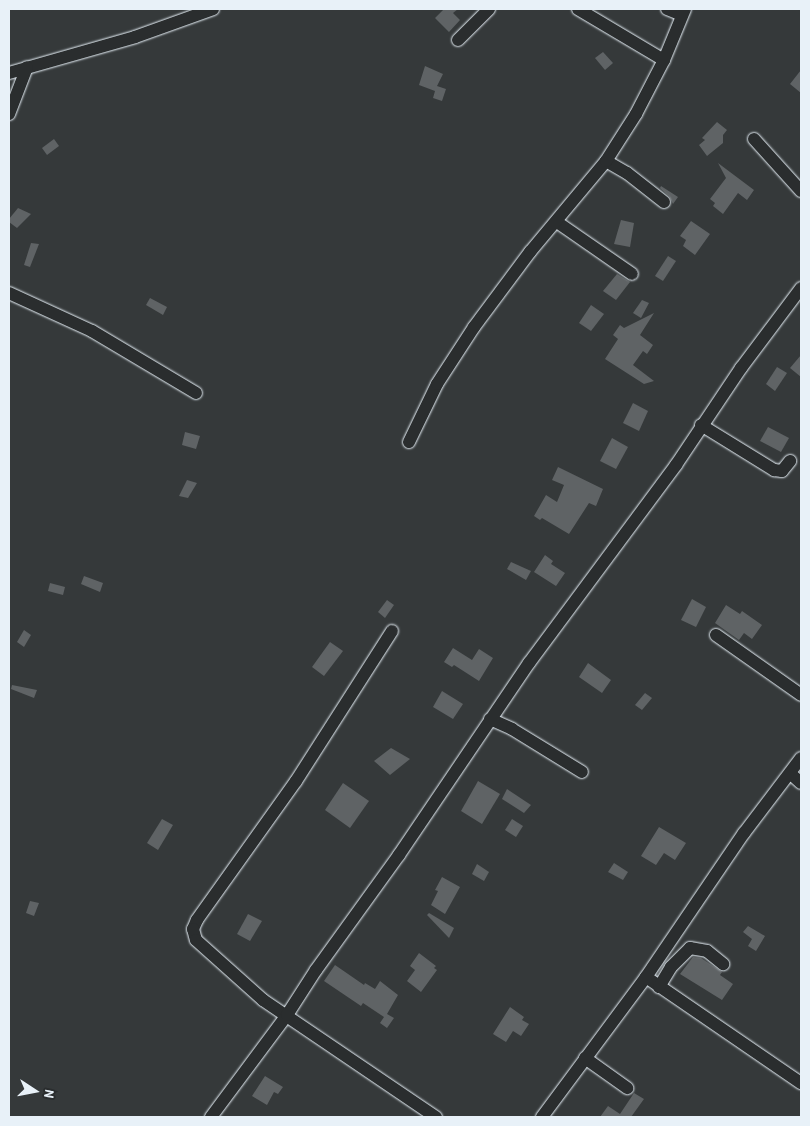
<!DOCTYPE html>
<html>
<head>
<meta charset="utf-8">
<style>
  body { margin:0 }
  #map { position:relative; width:810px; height:1126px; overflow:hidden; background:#35393a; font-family:"Patrick Hand",sans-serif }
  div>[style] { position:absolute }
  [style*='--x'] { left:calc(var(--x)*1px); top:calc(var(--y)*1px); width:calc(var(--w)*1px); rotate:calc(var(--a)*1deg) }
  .building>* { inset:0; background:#5f6365 }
  .roads { filter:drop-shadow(0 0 1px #e8f1f8) drop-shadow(0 0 1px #e8f1f8) }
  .minor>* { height:12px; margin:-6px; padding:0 6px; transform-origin:6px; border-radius:6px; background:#2a2d2e }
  span { translate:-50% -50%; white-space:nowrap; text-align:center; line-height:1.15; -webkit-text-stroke:4px #2a2d2e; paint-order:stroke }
  .frame { position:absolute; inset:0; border:10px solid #e8f1f8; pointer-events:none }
  .north { position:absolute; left:10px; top:1066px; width:50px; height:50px; -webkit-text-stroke:4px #2a2d2e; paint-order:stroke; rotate:101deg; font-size:14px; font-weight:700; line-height:20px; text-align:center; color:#e8f1f8 }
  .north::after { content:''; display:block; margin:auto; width:18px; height:22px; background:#e8f1f8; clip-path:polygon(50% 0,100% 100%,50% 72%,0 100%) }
</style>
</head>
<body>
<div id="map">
  <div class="building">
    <i style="clip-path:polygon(444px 9px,458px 9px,453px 13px,460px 20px,449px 32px,435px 18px)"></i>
    <i style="clip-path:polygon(603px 52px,613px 63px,605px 70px,595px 58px)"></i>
    <i style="clip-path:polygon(425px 66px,443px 74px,437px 86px,446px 89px,442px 101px,433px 98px,435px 91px,419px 85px)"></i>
    <i style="clip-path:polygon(801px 70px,801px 93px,790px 84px)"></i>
    <i style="clip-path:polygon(717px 122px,727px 130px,723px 135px,723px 143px,707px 156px,699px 145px,705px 140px,702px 138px)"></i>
    <i style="clip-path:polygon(54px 139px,59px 146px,47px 155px,42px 148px)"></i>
    <i style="clip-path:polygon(718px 163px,754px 190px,747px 200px,738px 193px,723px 214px,713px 206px,715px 203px,710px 199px,726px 178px)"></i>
    <i style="clip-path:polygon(661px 186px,678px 197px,673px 204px,669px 196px,660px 188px)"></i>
    <i style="clip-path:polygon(18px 208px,31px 214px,17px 228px,9px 222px,9px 219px)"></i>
    <i style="clip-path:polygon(621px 220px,634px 223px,630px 247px,614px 244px)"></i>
    <i style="clip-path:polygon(691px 221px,710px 234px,695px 255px,683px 246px,686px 240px,680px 236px)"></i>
    <i style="clip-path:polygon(31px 243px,39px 244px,30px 267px,24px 265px)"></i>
    <i style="clip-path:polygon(668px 256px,676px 261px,663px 281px,655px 276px)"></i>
    <i style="clip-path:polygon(617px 274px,630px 282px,616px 300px,603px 291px)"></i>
    <i style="clip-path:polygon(150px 298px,167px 307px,163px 315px,146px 305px)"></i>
    <i style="clip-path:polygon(642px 300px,649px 303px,641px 318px,633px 313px)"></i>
    <i style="clip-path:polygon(591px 305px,604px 314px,591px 331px,579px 323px)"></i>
    <i style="clip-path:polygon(654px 313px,640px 335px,653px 345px,647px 354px,643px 351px,633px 365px,654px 381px,644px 384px,605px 359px,618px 339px,613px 335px,620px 325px,624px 328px)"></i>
    <i style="clip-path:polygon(801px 355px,801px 377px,790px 368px)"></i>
    <i style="clip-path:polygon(777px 367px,787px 373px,775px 391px,766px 384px)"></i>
    <i style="clip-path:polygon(633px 403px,648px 411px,639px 431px,623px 423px)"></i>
    <i style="clip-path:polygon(768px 427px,789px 438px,781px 452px,760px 441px)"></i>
    <i style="clip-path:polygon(185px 432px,200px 436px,196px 449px,182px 445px)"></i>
    <i style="clip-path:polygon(612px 438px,628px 447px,616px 469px,600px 461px)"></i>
    <i style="clip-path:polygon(558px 467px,603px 489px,596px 506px,589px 503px,569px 534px,542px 518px,540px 520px,534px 516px,546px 495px,557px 502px,564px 485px,552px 480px)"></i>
    <i style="clip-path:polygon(187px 480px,197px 483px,188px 498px,179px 496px)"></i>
    <i style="clip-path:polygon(545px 555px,553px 561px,551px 564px,565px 573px,556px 586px,534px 572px)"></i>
    <i style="clip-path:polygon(511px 562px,531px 571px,526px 580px,507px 569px)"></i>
    <i style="clip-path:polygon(84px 576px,103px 583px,100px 592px,81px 584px)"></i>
    <i style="clip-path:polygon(50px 583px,65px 587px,63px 595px,48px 591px)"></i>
    <i style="clip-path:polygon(692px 599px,706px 607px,696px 627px,681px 620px)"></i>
    <i style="clip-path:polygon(387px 600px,394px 605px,385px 618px,378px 612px)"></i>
    <i style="clip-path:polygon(726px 605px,740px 614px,742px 611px,762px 625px,752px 639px,744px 633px,739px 640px,715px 623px)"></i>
    <i style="clip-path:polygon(24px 630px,31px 635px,24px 647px,17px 642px)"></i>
    <i style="clip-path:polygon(330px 642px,343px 651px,324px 676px,312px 667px)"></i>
    <i style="clip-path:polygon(453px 648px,472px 660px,479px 649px,493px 658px,479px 681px,454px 665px,452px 667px,444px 662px)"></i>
    <i style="clip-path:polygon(588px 663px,611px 680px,602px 693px,579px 677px)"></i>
    <i style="clip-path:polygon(12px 685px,37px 690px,34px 698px,11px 689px)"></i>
    <i style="clip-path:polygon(442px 691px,463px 704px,453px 719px,433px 707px)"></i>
    <i style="clip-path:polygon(645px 693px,652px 698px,642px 710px,635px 705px)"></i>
    <i style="clip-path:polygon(391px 748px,410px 759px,390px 775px,374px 761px)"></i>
    <i style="clip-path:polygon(478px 781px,500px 794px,482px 824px,461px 811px)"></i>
    <i style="clip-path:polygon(343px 783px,369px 801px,350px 828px,325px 810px)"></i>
    <i style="clip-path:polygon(507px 789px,531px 805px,524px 813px,502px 799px)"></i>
    <i style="clip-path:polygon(162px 819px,173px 825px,158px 850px,147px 843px)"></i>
    <i style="clip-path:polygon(512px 819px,523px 826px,516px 837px,505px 830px)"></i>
    <i style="clip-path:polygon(659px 827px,686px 843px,675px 860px,664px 853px,656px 865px,641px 856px)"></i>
    <i style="clip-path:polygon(614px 863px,628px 872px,623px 880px,608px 872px)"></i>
    <i style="clip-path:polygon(477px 864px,489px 872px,484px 881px,472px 874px)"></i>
    <i style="clip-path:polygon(442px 877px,460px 887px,445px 914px,431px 905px,438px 891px,435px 890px)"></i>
    <i style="clip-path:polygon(30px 901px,39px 903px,34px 916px,26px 913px)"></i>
    <i style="clip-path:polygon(429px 913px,454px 928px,449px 938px,427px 915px)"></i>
    <i style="clip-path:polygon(248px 914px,262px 921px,250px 941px,237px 934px)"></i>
    <i style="clip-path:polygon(748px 926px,765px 936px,756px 951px,748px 946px,752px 939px,743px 932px)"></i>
    <i style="clip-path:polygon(419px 953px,436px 966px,434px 968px,437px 970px,421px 992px,407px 981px,415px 970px,410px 966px)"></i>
    <i style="clip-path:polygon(693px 957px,701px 958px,722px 972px,720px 975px,733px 984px,722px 1000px,680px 974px)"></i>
    <i style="clip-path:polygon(335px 965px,364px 985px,365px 983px,375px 989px,380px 981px,398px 995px,387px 1014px,394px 1018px,387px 1028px,380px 1023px,384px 1017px,363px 1003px,361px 1006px,324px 981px)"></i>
    <i style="clip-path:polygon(510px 1007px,524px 1017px,522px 1020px,529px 1024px,521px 1036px,513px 1031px,506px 1042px,493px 1034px)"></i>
    <i style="clip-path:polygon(265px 1076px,283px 1087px,278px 1094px,274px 1092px,267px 1105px,252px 1096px)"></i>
    <i style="clip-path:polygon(634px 1093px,644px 1099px,631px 1117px,600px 1117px,608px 1106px,620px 1114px)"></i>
  </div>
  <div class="roads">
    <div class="minor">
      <i style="--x:578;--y:9;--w:100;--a:30.7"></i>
      <i style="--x:667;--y:9;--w:16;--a:22"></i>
      <i style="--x:458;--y:40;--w:44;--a:-45"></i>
      <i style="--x:9;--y:73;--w:131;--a:-15.9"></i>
      <i style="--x:135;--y:37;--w:83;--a:-19.7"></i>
      <i style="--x:9;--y:114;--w:50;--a:-69"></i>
      <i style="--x:754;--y:139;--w:70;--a:47.9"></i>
      <i style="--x:606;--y:161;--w:24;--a:30"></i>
      <i style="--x:627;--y:173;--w:47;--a:38.1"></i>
      <i style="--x:557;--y:222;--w:91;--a:34.7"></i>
      <i style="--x:9;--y:293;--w:91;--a:24.6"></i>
      <i style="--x:92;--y:331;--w:121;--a:30.8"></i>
      <i style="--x:701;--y:425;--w:86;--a:31.7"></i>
      <i style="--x:774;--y:470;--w:8;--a:7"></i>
      <i style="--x:782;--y:471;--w:13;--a:-51"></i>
      <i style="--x:409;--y:442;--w:64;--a:-64.2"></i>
      <i style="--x:437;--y:384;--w:68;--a:-57"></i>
      <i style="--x:474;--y:327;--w:94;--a:-53.3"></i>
      <i style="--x:530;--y:252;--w:119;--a:-50.1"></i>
      <i style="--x:606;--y:161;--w:56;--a:-57.4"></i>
      <i style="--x:636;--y:114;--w:61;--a:-62.6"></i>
      <i style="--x:664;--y:60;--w:55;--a:-67.6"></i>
      <i style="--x:392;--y:631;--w:178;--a:122.6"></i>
      <i style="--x:296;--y:781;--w:171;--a:125.5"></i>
      <i style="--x:197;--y:920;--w:10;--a:114"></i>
      <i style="--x:193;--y:929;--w:11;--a:75"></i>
      <i style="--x:196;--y:940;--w:90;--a:41.8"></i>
      <i style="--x:263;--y:1000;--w:209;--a:34.1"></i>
      <i style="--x:716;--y:635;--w:104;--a:35.2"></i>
      <i style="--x:490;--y:719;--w:24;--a:24"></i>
      <i style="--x:512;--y:729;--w:82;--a:31.6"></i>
      <i style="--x:791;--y:774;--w:13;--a:42"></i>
      <i style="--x:646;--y:977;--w:188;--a:34.4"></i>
      <i style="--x:659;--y:987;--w:23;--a:-59"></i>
      <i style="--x:671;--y:967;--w:27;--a:-45"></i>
      <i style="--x:690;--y:948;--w:17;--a:10"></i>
      <i style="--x:707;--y:951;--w:21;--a:39"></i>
      <i style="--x:585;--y:1058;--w:52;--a:35.5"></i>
      <i style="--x:211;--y:1117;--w:127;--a:-53.3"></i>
      <i style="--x:287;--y:1015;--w:54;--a:-57.2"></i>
      <i style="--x:316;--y:970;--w:142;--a:-54.2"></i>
      <i style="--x:399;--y:855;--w:232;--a:-55.9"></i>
      <i style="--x:529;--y:663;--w:247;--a:-53.4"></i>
      <i style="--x:676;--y:465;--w:117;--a:-56.2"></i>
      <i style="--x:741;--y:368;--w:100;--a:-53.1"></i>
      <i style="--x:542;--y:1117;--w:174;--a:-53.4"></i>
      <i style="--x:646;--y:977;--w:174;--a:-55.8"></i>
      <i style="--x:744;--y:833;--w:94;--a:-52.8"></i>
    </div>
  </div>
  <div class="frame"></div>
  <div class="north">N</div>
</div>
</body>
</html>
